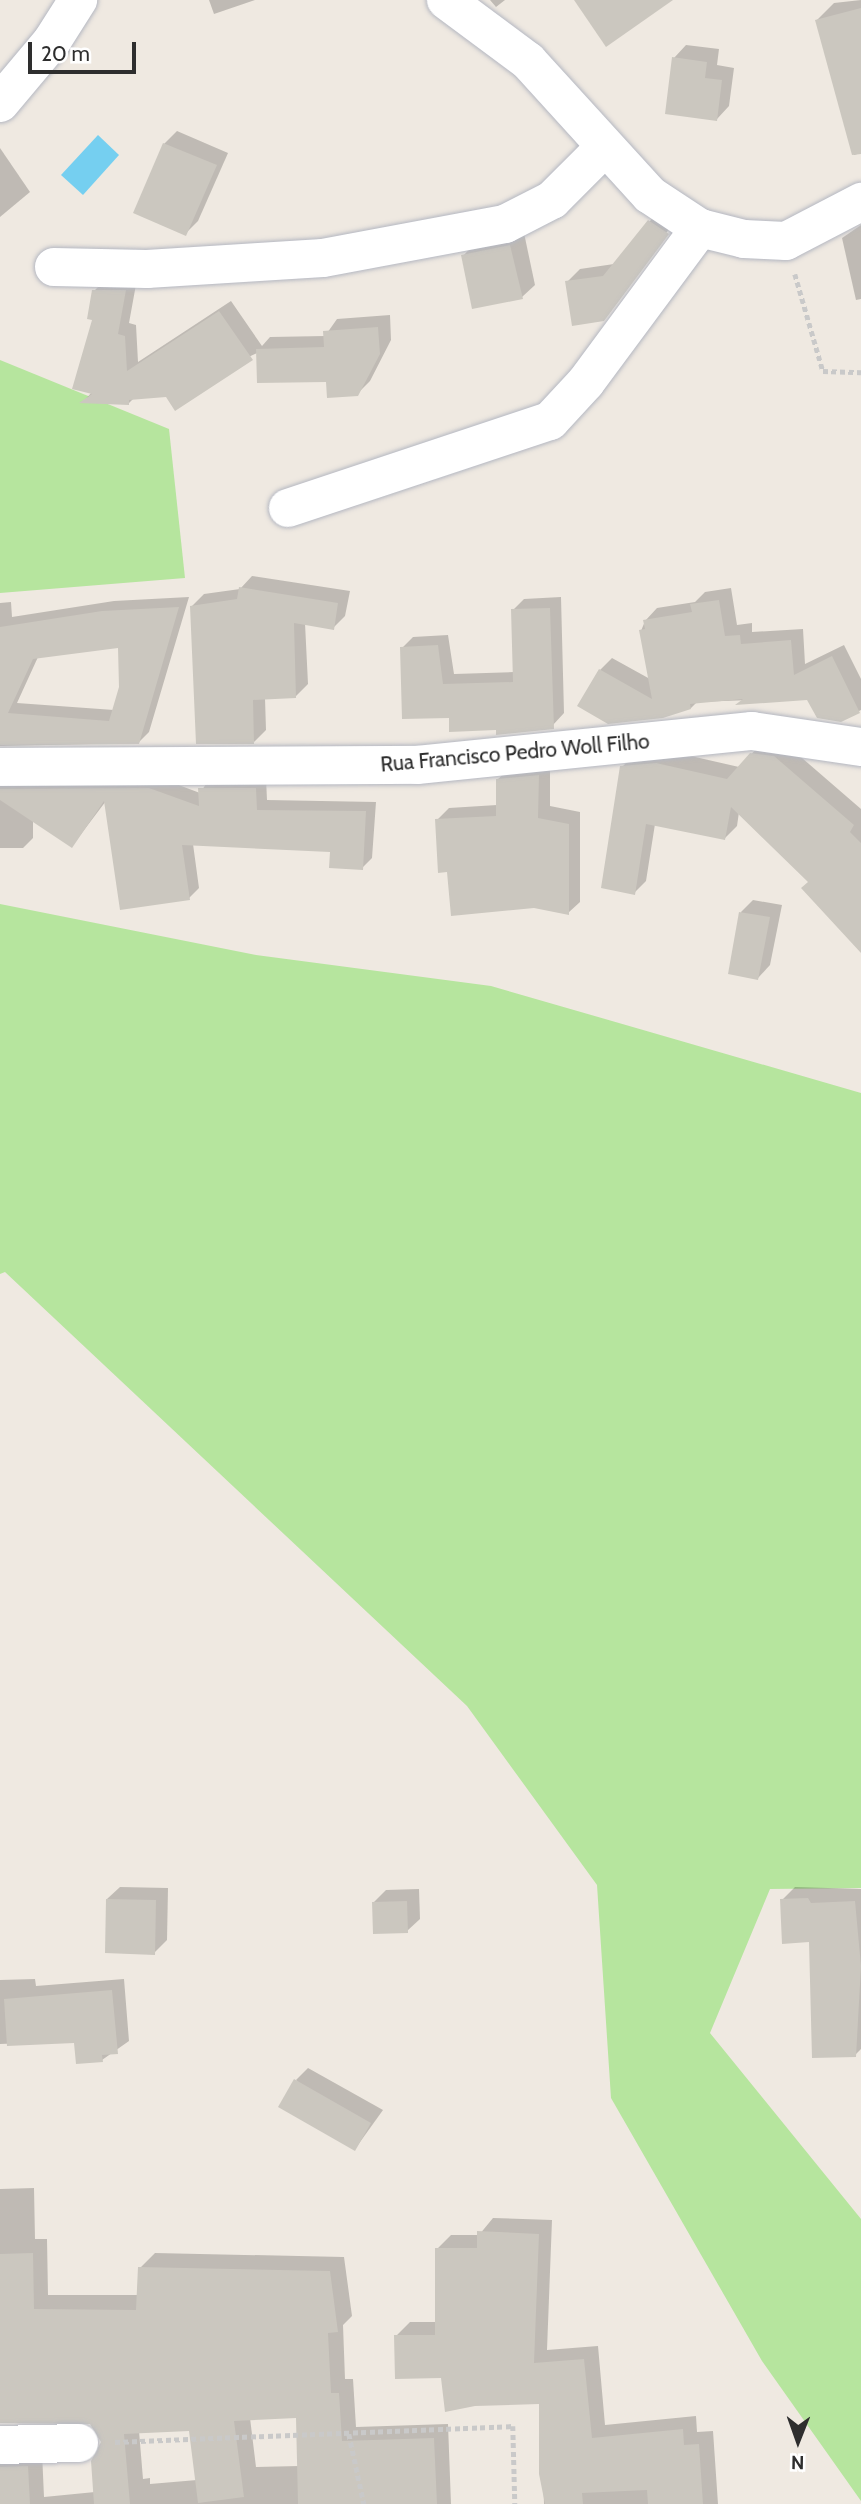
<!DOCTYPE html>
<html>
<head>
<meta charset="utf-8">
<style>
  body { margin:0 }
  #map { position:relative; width:861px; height:2504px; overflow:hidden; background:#efe9e1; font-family:Cabin,sans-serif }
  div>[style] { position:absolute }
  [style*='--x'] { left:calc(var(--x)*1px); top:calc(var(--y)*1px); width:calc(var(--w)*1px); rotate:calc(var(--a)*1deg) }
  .green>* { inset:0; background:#b6e59e }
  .water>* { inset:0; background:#75cff0 }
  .shadow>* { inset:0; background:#0003 }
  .building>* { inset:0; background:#cbc7bf }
  .path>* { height:4.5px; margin-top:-2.25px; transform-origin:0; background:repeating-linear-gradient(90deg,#c9c9c9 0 5px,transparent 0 8.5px) }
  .roads { filter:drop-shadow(0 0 2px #b4b7c1) drop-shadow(0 0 2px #b4b7c1) }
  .minor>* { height:38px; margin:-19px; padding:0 19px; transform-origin:19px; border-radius:19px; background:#fff }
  span { translate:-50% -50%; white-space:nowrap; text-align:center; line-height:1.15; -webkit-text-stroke:7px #fff; paint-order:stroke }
  .street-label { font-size:21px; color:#2e2e2e }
  .north { position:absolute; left:763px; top:2406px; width:70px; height:70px; -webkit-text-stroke:5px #fff; paint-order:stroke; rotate:181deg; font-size:19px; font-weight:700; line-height:28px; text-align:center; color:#2e2e2e }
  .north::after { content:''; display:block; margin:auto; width:24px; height:32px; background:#2e2e2e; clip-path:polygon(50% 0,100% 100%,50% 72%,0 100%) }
  .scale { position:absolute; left:28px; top:42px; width:108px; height:32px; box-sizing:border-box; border:4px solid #2e2e2e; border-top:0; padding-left:9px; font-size:21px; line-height:24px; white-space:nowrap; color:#2e2e2e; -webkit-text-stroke:5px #fff; paint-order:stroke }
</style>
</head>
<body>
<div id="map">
  <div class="green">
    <i style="clip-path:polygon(0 360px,169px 429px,185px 578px,0 593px)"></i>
    <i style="clip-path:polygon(0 904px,256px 955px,491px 986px,861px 1093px,861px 1888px,770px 1889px,710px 2033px,861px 2219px,861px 2501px,762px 2361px,611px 2098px,597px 1885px,467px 1706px,5px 1272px,0 1274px)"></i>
  </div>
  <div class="water">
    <i style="clip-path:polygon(98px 135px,119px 155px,83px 195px,61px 175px)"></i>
  </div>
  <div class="shadow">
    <i style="clip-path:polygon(209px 0,255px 0,214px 14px)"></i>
    <i style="clip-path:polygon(490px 0,505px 0,496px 7px)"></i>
    <i style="clip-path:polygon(861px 0,861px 153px,854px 155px,817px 20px,834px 3px)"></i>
    <i style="clip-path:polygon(686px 45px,719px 49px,717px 65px,734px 68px,729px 106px,717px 119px,674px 58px)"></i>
    <i style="clip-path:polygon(177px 131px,228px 153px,198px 221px,185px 234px,164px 144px)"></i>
    <i style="clip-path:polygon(0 148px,30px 192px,0 217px)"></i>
    <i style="clip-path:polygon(661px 208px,672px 225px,603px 320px,567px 282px,580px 269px,614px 264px)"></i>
    <i style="clip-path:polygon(861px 225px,861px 299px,856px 300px,842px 238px)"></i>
    <i style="clip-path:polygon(524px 233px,535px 285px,522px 297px,463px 256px,475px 243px)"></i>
    <i style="clip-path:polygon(106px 279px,137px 279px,129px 323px,136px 325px,138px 362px,231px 301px,262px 346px,270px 337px,325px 336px,337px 319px,390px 315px,391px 340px,370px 381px,357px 394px,257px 353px,166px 395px,134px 398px,129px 403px,83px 402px,92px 392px,94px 291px)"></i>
    <i style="clip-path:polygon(252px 576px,350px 591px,345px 616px,333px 628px,305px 623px,308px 684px,295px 697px,265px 698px,266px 730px,254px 742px,191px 607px,204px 594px,240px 589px)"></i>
    <i style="clip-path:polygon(731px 588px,737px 625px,752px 623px,752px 632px,803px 629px,805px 664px,844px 645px,861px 679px,861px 710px,841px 720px,808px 698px,697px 702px,691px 708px,609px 722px,600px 670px,612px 658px,650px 679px,641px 631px,645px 621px,657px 608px,695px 602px,705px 592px)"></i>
    <i style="clip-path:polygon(evenodd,189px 597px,149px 732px,138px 743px,0 746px,0 603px,11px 602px,12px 617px,114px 601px,189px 597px,120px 646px,120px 688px,114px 710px,17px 703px,38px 657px,120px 646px)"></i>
    <i style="clip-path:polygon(561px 597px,564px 713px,553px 725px,498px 728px,450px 716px,402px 648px,413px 637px,448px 635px,454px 674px,514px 672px,513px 610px,524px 599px)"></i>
    <i style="clip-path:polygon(763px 742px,787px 745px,861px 809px,861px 949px,810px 882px,739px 812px,737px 826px,725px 838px,655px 824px,646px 881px,634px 893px,622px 767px,634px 755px,669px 751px,739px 767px)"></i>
    <i style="clip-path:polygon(550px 764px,550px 806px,580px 812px,580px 902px,568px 913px,448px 870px,437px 820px,449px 808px,497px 805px,497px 780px,510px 768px)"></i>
    <i style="clip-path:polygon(0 776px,160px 778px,200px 793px,210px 778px,266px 778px,267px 800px,376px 802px,372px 858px,362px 868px,332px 850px,193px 844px,199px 888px,189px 898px,106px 801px,72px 846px,33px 820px,33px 838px,23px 848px,0 848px)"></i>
    <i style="clip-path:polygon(753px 900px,782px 905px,770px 965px,758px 978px,741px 912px)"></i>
    <i style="clip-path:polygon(120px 1887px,168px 1888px,167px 1940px,154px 1953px,107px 1899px)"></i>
    <i style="clip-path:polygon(795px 1887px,861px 1889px,861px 2049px,855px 2055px,811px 1940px,782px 1900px)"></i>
    <i style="clip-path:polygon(419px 1889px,420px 1919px,407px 1931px,374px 1902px,386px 1890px)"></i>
    <i style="clip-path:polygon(35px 1979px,36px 1986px,124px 1979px,129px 2041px,102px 2060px,76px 2041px,0 2044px,0 1980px)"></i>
    <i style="clip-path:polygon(308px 2068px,383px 2110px,355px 2149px,296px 2080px)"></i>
    <i style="clip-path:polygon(evenodd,34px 2188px,35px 2239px,47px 2239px,48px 2295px,139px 2295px,140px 2268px,155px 2253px,344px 2257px,352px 2316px,343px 2325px,345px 2379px,353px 2379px,356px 2427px,448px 2424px,451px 2504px,0 2504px,0 2443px,42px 2452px,44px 2497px,95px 2492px,103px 2442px,91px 2422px,0 2421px,0 2189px,34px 2188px,298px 2416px,299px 2466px,256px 2467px,250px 2418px,298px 2416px,34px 2188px,191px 2429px,197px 2480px,150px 2484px,150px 2478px,143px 2479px,139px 2431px,191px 2429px)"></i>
    <i style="clip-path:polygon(493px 2218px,552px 2220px,547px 2350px,598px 2346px,605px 2425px,696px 2416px,697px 2432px,713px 2431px,718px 2504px,544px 2504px,541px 2402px,443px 2376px,396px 2336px,410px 2322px,437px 2322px,437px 2249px,451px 2235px,479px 2235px)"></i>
  </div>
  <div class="building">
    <i style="clip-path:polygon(574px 0,673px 0,606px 47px)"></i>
    <i style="clip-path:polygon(861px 8px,861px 154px,852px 155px,815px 20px)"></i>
    <i style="clip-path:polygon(672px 57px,707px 62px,705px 78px,722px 80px,717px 121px,665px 114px)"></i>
    <i style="clip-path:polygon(163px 143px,217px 165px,186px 236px,133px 213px)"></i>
    <i style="clip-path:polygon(648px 220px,669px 234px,604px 321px,572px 326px,565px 281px,603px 276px)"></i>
    <i style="clip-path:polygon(510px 245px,523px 299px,472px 309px,461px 255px)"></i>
    <i style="clip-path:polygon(92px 290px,126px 290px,118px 334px,125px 336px,127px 371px,219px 311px,253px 360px,175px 411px,166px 397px,129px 400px,129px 405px,79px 403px,92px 394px,72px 389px,92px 320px,87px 319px)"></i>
    <i style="clip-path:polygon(378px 327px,380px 354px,358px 396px,327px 398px,326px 382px,257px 383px,256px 349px,324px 347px,323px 331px)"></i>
    <i style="clip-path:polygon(239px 587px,338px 603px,334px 630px,294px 623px,296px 698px,253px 700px,254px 744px,196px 744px,190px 606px,237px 599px)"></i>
    <i style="clip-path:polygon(719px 600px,725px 636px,740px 635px,741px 644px,791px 640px,794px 675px,832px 656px,860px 713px,841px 722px,817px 718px,807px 700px,735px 705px,743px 699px,690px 704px,691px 709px,663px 718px,608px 724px,577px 706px,599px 669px,652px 699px,639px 630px,645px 629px,643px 620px,692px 612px,690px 604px)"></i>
    <i style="clip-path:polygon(evenodd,179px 607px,139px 744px,0 745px,0 627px,102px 611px,179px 607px,118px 648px,119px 687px,109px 721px,8px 713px,33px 659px,118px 648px)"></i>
    <i style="clip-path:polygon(550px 608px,554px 729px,496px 735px,496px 730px,449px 732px,449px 718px,402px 719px,400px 647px,438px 645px,443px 684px,513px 682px,511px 609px)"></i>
    <i style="clip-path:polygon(750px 753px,774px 756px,854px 825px,850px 832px,861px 843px,861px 953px,801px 888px,808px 882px,731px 807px,725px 840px,646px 824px,635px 895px,601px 888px,620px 766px,656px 763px,727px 779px)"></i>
    <i style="clip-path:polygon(539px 775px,538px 818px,569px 824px,569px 915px,534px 908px,451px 916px,447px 872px,438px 873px,435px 819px,496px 816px,496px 779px)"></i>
    <i style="clip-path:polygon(149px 788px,199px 806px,198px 788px,256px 788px,257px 810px,366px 811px,363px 870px,329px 868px,330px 852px,182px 845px,190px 900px,120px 910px,104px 801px,72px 848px,0 800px,0 789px)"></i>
    <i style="clip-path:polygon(739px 912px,770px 917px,758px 980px,728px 974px)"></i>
    <i style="clip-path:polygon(808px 1898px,811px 1903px,855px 1901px,861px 1966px,856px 2057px,812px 2058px,809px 1942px,782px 1944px,780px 1899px)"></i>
    <i style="clip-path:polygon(106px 1899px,156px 1900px,155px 1955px,105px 1953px)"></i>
    <i style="clip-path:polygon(407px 1901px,408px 1933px,373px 1934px,372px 1902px)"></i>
    <i style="clip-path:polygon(112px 1990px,118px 2054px,102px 2055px,103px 2062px,76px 2064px,74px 2043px,7px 2046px,4px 1999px)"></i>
    <i style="clip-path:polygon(294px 2079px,371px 2123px,355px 2151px,278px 2107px)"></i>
    <i style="clip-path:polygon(477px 2231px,539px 2234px,534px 2363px,584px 2359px,592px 2438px,683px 2429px,684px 2445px,699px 2444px,703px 2504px,648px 2504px,647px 2490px,582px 2493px,583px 2504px,545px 2504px,539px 2474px,539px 2404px,475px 2406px,445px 2412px,441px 2378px,395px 2379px,394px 2335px,435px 2335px,435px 2248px,477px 2248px)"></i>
    <i style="clip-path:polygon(33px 2253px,34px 2309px,136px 2310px,138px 2267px,330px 2271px,338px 2332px,328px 2333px,331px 2393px,339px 2393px,342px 2441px,434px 2438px,437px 2504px,298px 2504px,296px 2418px,234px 2421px,244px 2497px,198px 2503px,189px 2431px,124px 2434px,130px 2504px,94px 2504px,91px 2461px,101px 2442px,90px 2424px,0 2423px,0 2254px)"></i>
    <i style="clip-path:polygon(28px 2466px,30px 2504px,0 2504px,0 2467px)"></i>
  </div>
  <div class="path">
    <i style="--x:795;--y:274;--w:101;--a:73.9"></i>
    <i style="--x:823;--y:371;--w:38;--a:2"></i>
    <i style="--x:349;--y:2434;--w:72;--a:77.9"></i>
    <i style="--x:115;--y:2442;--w:398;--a:-2.3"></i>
    <i style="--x:513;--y:2426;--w:78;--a:88.5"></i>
  </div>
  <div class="roads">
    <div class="minor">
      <i style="--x:446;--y:0;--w:102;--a:36.6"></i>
      <i style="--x:528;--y:61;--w:181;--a:47.7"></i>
      <i style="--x:650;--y:195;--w:60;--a:33.4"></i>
      <i style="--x:700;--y:228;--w:45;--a:14"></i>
      <i style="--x:744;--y:239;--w:42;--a:2.7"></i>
      <i style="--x:786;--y:241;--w:85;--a:-27.5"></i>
      <i style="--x:0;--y:103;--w:81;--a:-50"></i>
      <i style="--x:52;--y:41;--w:49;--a:-57.6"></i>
      <i style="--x:54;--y:267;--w:93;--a:1.2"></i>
      <i style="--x:147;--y:269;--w:176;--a:-3.6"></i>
      <i style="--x:323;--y:258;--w:185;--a:-10.6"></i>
      <i style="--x:505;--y:224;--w:53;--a:-27.1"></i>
      <i style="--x:552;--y:200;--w:74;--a:-45"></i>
      <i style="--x:288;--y:508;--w:276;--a:-18.4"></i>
      <i style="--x:550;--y:421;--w:53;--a:-47.3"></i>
      <i style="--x:586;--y:382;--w:192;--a:-53.5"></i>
      <i style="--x:0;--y:767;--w:417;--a:-0.3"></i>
      <i style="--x:417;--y:765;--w:337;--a:-5.8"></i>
      <i style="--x:752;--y:731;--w:110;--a:8.4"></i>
      <i style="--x:0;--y:2445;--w:79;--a:-1.5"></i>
    </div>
  </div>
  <div class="street-label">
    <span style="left:515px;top:753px;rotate:-5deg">Rua Francisco Pedro Woll Filho</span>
  </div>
  <div class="north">N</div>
  <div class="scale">20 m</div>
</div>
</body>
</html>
